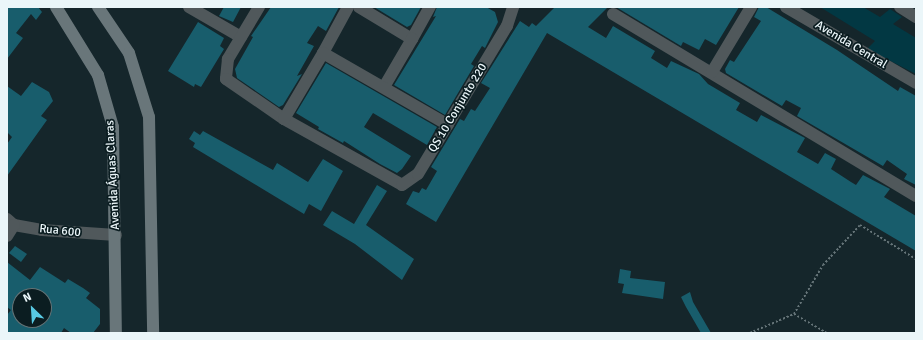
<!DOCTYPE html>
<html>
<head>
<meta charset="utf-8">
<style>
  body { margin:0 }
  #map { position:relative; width:923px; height:340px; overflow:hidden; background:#15262b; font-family:Signika,sans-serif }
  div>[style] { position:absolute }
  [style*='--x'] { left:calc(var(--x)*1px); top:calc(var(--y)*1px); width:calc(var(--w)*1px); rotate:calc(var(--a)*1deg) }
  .green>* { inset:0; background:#023843 }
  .building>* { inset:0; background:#185d6c }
  .path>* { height:2px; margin-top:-1px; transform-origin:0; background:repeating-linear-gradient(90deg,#657478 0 2px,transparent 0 4px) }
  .minor>* { height:12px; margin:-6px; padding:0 6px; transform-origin:6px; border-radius:6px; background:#50585b }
  .tertiary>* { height:12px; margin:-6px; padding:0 6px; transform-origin:6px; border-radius:6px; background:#50585b }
  .secondary>* { height:12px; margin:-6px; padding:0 6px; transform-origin:6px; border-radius:6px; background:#69767a }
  span { translate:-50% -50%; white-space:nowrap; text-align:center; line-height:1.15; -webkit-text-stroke:3.5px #0b1d21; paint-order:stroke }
  .street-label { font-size:12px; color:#ebf6f9 }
  .frame { position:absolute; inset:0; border:8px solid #ebf6f9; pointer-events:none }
  .north { position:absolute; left:12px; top:288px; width:40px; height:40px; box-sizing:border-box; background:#0b1d21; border:1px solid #657477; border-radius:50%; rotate:335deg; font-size:11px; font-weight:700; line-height:16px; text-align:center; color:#ebf6f9 }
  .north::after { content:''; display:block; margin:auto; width:14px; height:18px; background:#58c9e3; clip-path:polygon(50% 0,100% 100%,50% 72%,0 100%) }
</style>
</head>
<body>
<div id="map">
  <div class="green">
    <i style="clip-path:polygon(820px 7px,863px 7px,880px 17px,890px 9px,902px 17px,893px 24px,916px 38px,916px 74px,867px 49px,875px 41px)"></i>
  </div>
  <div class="building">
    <i style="clip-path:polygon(7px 7px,38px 7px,42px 12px,36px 20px,31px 14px,16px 33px,23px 38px,7px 59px)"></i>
    <i style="clip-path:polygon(224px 7px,241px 7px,233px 22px,219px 16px)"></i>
    <i style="clip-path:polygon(271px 7px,339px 7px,326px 31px,318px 26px,307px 43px,314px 46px,297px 76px,302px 74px,283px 105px,279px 107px,237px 78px,235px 69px,253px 37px,251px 36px)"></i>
    <i style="clip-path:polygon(374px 7px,421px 7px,411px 25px,407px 27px)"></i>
    <i style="clip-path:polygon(437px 7px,486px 7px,495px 12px,498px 22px,485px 48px,482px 46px,471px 64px,474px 66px,445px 115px,394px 85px,436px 16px,433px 17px)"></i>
    <i style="clip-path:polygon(555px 7px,608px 7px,588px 27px,606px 38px,613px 26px,655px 51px,651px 58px,667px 68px,671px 61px,699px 74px,708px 84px,740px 103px,736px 110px,757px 122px,761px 115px,805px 138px,797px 152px,818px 164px,825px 153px,836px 159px,831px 169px,851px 182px,856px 185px,863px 175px,890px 189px,884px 197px,916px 216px,916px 251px,547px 33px,436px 222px,406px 204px,413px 191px,419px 193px,422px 188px,426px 190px,437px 171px,431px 167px,460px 119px,464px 121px,471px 109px,475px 111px,490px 88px,481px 83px,520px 21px,529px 27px,532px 23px,536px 26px)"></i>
    <i style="clip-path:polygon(616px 7px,739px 7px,716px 45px,705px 39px,699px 50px,683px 42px,681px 46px)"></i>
    <i style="clip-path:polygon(759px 7px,766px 7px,837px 50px,898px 91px,900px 87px,916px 96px,916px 185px,904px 179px,907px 174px,887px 160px,883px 166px,797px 116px,801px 108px,786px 100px,782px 106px,726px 73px,725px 69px,730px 60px,734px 62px,761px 21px,754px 17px)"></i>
    <i style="clip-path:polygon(198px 22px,224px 38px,220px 46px,224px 49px,201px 87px,195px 84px,194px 87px,168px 71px)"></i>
    <i style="clip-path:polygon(326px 63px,437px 127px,427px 145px,373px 113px,364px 127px,411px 156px,402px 169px,397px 173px,380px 164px,344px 141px,343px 143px,318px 129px,319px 127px,296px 113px)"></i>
    <i style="clip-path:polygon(32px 82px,49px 92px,53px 101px,41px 116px,47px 120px,7px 176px,7px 144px,12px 137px,7px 132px,7px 86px,21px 96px)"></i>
    <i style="clip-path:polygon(194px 131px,200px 135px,203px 131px,273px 170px,277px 163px,308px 182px,323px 159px,343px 171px,321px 211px,309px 204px,304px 214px,193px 147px,195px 143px,189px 139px)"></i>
    <i style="clip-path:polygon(377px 185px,387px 191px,366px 225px,414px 259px,402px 280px,355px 244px,323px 225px,332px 211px,354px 224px)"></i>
    <i style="clip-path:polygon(15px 246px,27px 254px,21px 262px,9px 253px)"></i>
    <i style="clip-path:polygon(evenodd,7px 262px,30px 280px,40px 267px,65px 283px,68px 279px,83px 288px,90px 293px,86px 298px,100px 309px,100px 324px,93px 333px,71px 333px,64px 328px,61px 333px,7px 333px,7px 315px,11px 310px,7px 307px,7px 262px,20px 296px,44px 296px,44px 320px,33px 320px,30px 324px,20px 320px,12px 310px,20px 302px,20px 296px)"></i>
    <i style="clip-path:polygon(620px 269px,631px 271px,630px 278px,665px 282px,663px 299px,622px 293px,624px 284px,618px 283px)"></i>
    <i style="clip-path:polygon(690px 292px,693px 302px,711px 333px,701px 333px,686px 307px,681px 297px)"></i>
  </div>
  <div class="path">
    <i style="--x:794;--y:314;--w:57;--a:-59.4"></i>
    <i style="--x:823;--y:265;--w:54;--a:-47.2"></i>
    <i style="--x:860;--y:225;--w:66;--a:31.3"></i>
    <i style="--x:750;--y:333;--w:48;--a:-23.4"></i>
    <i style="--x:794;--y:314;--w:38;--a:30"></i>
  </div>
  <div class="minor">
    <i style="--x:189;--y:7;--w:60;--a:30"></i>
    <i style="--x:259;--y:7;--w:61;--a:120.8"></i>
    <i style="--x:228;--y:59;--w:20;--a:96"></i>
    <i style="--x:226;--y:79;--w:70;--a:34.6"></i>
    <i style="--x:284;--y:119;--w:135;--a:29.2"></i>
    <i style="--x:402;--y:185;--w:19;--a:-35"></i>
    <i style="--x:418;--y:174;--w:173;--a:-59"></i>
    <i style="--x:507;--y:26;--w:20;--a:-72"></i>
    <i style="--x:359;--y:7;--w:62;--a:31.1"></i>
    <i style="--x:412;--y:39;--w:37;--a:-61"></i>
    <i style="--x:613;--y:14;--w:353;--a:31"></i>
    <i style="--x:323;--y:53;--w:52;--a:-61.5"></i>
    <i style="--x:712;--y:72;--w:76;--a:-59"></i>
    <i style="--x:384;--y:87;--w:56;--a:-59.7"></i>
    <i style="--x:284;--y:119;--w:77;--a:-59.4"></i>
    <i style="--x:323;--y:53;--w:144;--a:29.9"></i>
    <i style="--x:7;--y:219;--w:9;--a:41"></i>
    <i style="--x:14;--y:225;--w:28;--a:10"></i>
    <i style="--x:42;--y:230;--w:74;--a:3.9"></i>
    <i style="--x:7;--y:236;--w:13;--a:-58"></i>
  </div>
  <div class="tertiary">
    <i style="--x:786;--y:7;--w:151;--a:30.3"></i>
    <i style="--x:900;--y:7;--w:19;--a:32"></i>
  </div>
  <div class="secondary">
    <i style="--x:56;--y:7;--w:80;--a:58.3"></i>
    <i style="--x:98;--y:75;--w:54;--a:73.9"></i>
    <i style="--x:113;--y:127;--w:206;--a:89.2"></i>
    <i style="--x:98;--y:7;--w:55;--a:56"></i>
    <i style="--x:129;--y:53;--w:67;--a:72.6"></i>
    <i style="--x:149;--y:117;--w:216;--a:88.9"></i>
  </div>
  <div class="street-label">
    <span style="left:851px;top:45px;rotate:31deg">Avenida Central</span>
    <span style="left:458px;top:108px;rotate:-59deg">QS 10 Conjunto 220</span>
    <span style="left:113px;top:175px;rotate:-93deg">Avenida Águas Claras</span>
    <span style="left:60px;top:231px;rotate:6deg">Rua 600</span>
  </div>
  <div class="frame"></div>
  <div class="north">N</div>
</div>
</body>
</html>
